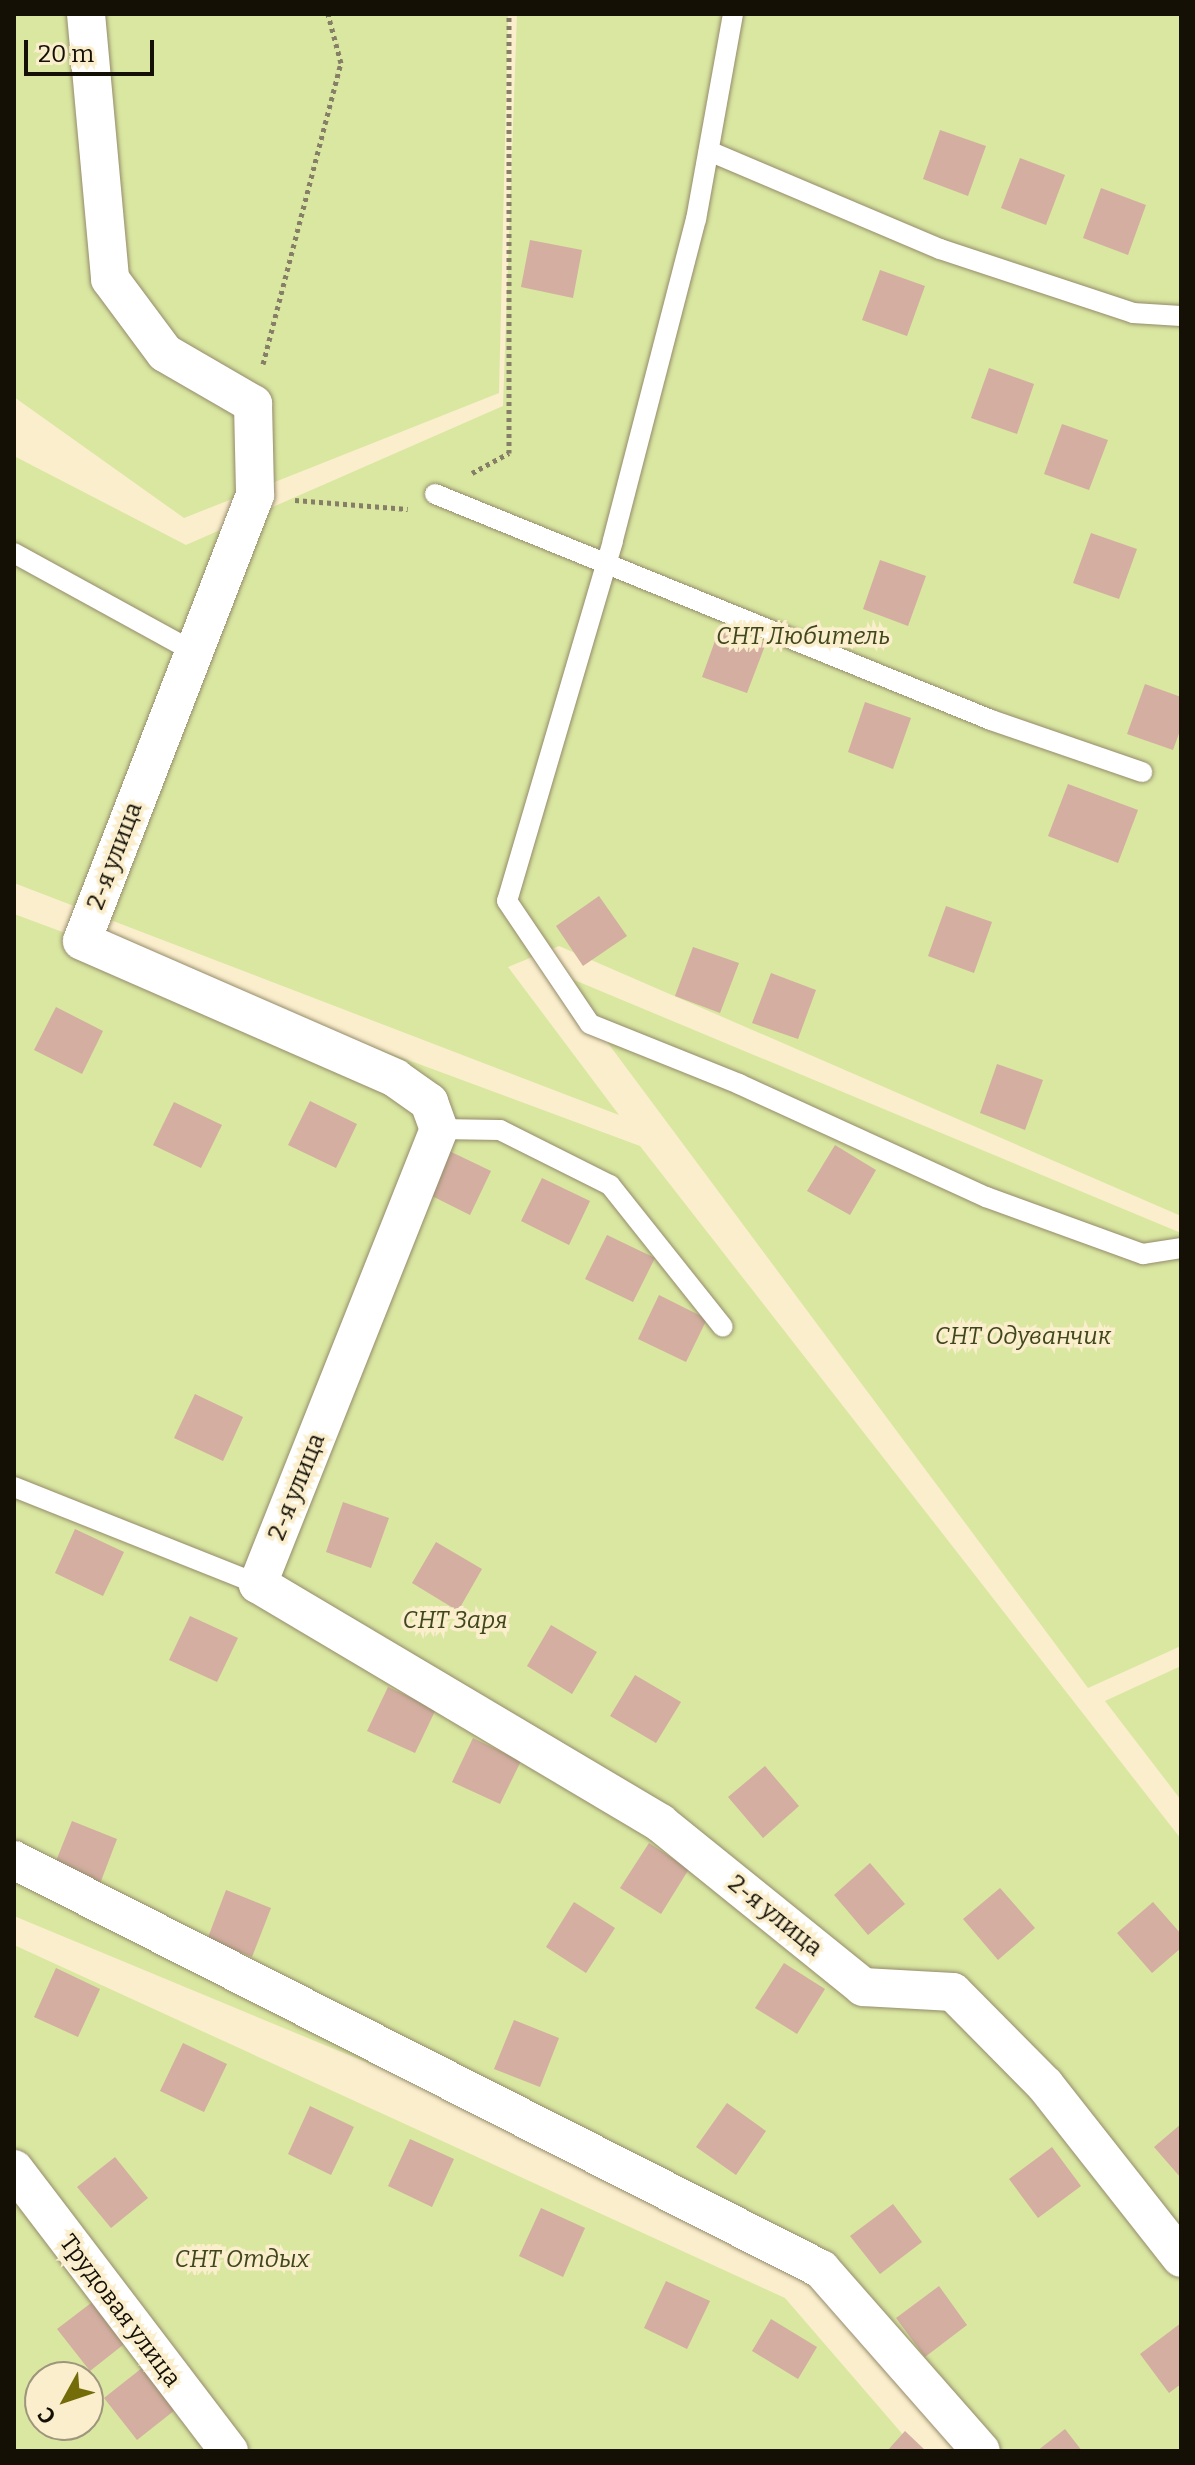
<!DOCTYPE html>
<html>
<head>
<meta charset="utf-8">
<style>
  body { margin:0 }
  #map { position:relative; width:1195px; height:2465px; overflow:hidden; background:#faeecc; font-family:Bitter,serif }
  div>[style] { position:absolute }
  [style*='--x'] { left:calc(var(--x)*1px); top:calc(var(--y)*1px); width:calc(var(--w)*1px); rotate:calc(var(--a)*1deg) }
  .green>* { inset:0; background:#d9e7a1 }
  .building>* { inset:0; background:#d3aea1 }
  .path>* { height:5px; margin-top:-2.5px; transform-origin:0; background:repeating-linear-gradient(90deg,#867e67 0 4px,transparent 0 8px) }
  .roads { filter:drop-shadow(0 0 2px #968b6b) drop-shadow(0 0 2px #968b6b) }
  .lane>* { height:20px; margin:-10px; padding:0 10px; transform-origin:10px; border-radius:10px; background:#fff }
  .street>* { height:38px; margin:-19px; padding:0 19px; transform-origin:19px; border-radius:19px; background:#fff }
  span { translate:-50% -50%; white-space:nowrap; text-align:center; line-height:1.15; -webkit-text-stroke:7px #faeecc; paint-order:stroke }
  .park-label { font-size:24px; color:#40471d; font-style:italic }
  .street-label { font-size:24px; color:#141005 }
  .frame { position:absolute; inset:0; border:16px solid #141005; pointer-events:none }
  .north { position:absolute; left:24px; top:2361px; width:80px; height:80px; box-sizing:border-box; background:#faeecc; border:2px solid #9e957c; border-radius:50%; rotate:230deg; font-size:22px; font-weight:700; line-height:32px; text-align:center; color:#141005 }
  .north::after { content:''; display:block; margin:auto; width:28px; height:36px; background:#736c09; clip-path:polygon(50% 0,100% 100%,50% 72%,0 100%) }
  .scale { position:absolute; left:24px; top:40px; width:130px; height:36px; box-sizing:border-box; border:4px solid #141005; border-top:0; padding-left:10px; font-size:24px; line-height:28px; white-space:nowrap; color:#141005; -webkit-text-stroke:6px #faeecc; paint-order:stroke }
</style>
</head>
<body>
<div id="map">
  <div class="green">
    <i style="clip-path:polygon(14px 14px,508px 14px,499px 393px,184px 518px,14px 397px)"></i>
    <i style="clip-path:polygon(517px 14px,1181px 14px,1181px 1216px,559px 946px,508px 967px,619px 1115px,14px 883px,14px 456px,186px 545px,503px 406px)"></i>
    <i style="clip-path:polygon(14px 914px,640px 1146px,1181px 1839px,1181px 2451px,981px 2451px,765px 2228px,14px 1916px)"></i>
    <i style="clip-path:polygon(555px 972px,1181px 1233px,1181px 1646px,1088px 1688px)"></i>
    <i style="clip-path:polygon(1181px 1666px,1181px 1800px,1105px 1701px)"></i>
    <i style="clip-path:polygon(evenodd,14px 1945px,785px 2298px,917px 2451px,14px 2451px,14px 1945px,40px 2377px,88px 2377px,88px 2425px,40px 2425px,40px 2377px)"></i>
  </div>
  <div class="building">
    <i style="clip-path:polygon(940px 130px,986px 146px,968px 196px,923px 179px)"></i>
    <i style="clip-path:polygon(1020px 158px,1065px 175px,1046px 225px,1001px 208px)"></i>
    <i style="clip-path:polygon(1101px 188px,1146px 205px,1128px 255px,1083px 238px)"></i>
    <i style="clip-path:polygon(530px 240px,582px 250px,573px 298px,521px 287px)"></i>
    <i style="clip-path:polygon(880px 270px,925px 286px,907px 336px,862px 320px)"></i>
    <i style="clip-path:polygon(989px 368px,1034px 384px,1017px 434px,971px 418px)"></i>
    <i style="clip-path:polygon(1062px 424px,1108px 440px,1089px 490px,1044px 474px)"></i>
    <i style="clip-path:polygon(1091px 533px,1137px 549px,1119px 599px,1073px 583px)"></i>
    <i style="clip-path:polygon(880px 560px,926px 576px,908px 626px,863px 609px)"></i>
    <i style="clip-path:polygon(720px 627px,766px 643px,747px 693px,702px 677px)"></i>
    <i style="clip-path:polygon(1145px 684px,1181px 697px,1181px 728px,1173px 750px,1127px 734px)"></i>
    <i style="clip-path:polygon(865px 702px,911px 718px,893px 769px,848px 752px)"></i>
    <i style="clip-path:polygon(1068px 784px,1138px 810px,1118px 863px,1048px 836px)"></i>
    <i style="clip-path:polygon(599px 896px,627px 936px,583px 966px,556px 926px)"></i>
    <i style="clip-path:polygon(946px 906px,992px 922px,974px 973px,928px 956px)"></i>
    <i style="clip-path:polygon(693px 947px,739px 963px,720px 1013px,675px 996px)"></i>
    <i style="clip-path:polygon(771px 973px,816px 990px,798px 1039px,752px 1023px)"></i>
    <i style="clip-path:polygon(56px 1007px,103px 1031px,82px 1074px,34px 1050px)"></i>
    <i style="clip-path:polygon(997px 1064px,1043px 1080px,1025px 1130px,980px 1113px)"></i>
    <i style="clip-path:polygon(310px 1101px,357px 1124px,336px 1168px,288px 1145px)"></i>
    <i style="clip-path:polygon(174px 1102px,222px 1125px,201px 1168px,153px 1145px)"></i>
    <i style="clip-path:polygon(835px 1145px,876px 1170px,850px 1215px,807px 1191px)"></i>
    <i style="clip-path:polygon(443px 1148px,491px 1171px,470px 1215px,422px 1191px)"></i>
    <i style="clip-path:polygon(542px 1178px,590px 1201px,569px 1245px,521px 1221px)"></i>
    <i style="clip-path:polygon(607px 1235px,655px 1258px,633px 1302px,585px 1279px)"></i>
    <i style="clip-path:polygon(659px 1295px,707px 1319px,686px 1362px,638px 1339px)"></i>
    <i style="clip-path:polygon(195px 1394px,243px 1417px,223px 1461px,174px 1438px)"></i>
    <i style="clip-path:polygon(343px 1502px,389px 1518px,371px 1568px,326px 1552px)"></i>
    <i style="clip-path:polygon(75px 1529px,124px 1552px,103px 1596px,55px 1573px)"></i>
    <i style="clip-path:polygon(436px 1542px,482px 1569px,458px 1611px,412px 1583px)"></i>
    <i style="clip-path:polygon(190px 1616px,238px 1638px,217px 1682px,169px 1660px)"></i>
    <i style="clip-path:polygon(551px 1625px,597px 1652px,572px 1694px,527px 1666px)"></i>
    <i style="clip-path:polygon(635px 1675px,681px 1702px,656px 1743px,610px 1716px)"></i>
    <i style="clip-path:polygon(388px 1687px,436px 1709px,415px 1753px,367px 1731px)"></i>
    <i style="clip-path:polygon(473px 1738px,521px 1761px,500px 1804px,452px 1782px)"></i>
    <i style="clip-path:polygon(765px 1766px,799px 1806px,763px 1838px,728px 1797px)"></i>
    <i style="clip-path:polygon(72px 1821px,117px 1839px,98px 1889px,52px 1871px)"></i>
    <i style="clip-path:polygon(649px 1843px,689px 1869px,661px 1914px,620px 1888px)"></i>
    <i style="clip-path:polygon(870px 1863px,905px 1904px,868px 1935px,834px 1895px)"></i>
    <i style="clip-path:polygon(1000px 1888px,1035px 1928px,998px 1960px,963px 1919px)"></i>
    <i style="clip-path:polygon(226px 1890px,271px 1908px,252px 1957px,207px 1940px)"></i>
    <i style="clip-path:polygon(574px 1902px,615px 1928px,586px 1973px,546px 1947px)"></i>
    <i style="clip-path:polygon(1153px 1902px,1181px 1934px,1181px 1948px,1152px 1973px,1117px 1933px)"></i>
    <i style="clip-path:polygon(784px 1963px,825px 1989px,797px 2034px,755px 2008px)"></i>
    <i style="clip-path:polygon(56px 1968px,100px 1989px,78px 2037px,34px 2017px)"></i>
    <i style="clip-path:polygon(514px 2020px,559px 2038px,540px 2087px,494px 2069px)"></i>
    <i style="clip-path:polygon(183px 2043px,227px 2064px,204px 2112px,160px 2091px)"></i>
    <i style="clip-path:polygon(727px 2103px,766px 2131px,736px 2175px,696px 2147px)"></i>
    <i style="clip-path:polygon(310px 2106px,354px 2127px,331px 2175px,288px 2154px)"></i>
    <i style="clip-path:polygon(1181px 2124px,1181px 2178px,1154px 2147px)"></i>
    <i style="clip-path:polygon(410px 2139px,454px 2159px,432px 2207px,388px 2186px)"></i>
    <i style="clip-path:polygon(1052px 2147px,1081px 2186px,1038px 2218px,1009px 2179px)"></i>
    <i style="clip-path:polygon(115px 2157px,148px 2198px,111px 2228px,77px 2187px)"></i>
    <i style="clip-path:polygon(893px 2204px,922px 2242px,880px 2274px,850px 2236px)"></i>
    <i style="clip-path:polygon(541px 2208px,585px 2228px,563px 2277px,519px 2256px)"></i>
    <i style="clip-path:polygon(666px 2281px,710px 2301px,687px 2349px,644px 2328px)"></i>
    <i style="clip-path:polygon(939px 2286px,967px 2325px,925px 2357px,896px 2318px)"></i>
    <i style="clip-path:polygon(95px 2300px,128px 2341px,90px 2371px,57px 2329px)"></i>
    <i style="clip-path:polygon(771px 2319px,817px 2347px,798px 2379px,752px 2351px)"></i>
    <i style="clip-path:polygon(1181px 2323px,1181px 2384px,1169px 2393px,1140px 2354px)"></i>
    <i style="clip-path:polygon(142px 2368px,175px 2410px,137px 2440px,104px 2398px)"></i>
    <i style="clip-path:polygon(1065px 2429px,1082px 2451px,1037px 2451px)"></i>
    <i style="clip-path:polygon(905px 2431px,926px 2451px,887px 2451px)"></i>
  </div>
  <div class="path">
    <i style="--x:263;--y:364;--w:311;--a:-75.5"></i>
    <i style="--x:341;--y:63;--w:51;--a:-104.9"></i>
    <i style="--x:472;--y:473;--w:42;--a:-28.4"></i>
    <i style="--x:509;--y:453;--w:439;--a:-90"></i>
    <i style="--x:295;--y:500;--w:113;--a:4.6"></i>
  </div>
  <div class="roads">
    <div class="lane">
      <i style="--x:733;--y:14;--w:208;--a:100.2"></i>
      <i style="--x:696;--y:219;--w:333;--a:104.5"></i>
      <i style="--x:613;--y:541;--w:375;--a:106.4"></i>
      <i style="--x:507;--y:901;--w:148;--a:56"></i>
      <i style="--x:590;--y:1024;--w:161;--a:21.9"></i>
      <i style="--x:739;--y:1084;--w:272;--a:24.6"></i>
      <i style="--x:986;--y:1197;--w:167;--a:20"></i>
      <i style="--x:1143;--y:1254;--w:38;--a:-9"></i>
      <i style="--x:709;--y:151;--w:251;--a:23"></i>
      <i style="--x:940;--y:249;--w:203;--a:18.3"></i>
      <i style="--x:1133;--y:313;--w:48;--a:3.6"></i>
      <i style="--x:435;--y:494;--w:600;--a:22.12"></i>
      <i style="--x:991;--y:720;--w:160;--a:19"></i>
      <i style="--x:14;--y:553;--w:205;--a:28.8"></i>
      <i style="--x:439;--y:1129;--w:61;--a:0.9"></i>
      <i style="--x:500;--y:1130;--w:123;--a:26.6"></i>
      <i style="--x:610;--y:1185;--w:181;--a:51.5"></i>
      <i style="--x:14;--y:1487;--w:263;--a:21.7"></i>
    </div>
    <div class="street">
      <i style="--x:86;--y:14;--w:266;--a:84.8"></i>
      <i style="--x:110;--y:279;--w:92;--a:53.4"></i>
      <i style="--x:165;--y:353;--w:102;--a:30.1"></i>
      <i style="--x:253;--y:404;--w:91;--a:88.7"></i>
      <i style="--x:255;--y:495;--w:478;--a:111.2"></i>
      <i style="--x:82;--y:941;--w:342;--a:23.6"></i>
      <i style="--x:395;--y:1078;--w:42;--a:35.2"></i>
      <i style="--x:429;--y:1102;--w:29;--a:70"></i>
      <i style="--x:439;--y:1129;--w:490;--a:111.7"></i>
      <i style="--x:258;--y:1584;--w:468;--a:30.7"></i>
      <i style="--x:660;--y:1823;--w:261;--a:38.9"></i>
      <i style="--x:863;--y:1987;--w:90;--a:3.2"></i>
      <i style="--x:953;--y:1992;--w:131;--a:45.3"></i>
      <i style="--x:1045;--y:2085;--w:220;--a:51.8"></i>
      <i style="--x:14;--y:1860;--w:905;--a:26.88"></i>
      <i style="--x:821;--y:2269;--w:242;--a:48.7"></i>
      <i style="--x:14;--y:2169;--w:355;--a:52.7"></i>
    </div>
  </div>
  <div class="park-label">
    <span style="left:803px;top:637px">СНТ Любитель</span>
    <span style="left:1023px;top:1337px">СНТ Одуванчик</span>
    <span style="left:455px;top:1621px">СНТ Заря</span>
    <span style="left:242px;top:2260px">СНТ Отдых</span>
  </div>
  <div class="street-label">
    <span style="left:115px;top:856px;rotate:-69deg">2-я улица</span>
    <span style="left:297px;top:1487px;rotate:-68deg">2-я улица</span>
    <span style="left:775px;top:1916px;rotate:39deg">2-я улица</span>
    <span style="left:120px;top:2311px;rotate:53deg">Трудовая улица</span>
  </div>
  <div class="frame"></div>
  <div class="north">С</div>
  <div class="scale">20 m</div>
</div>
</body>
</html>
